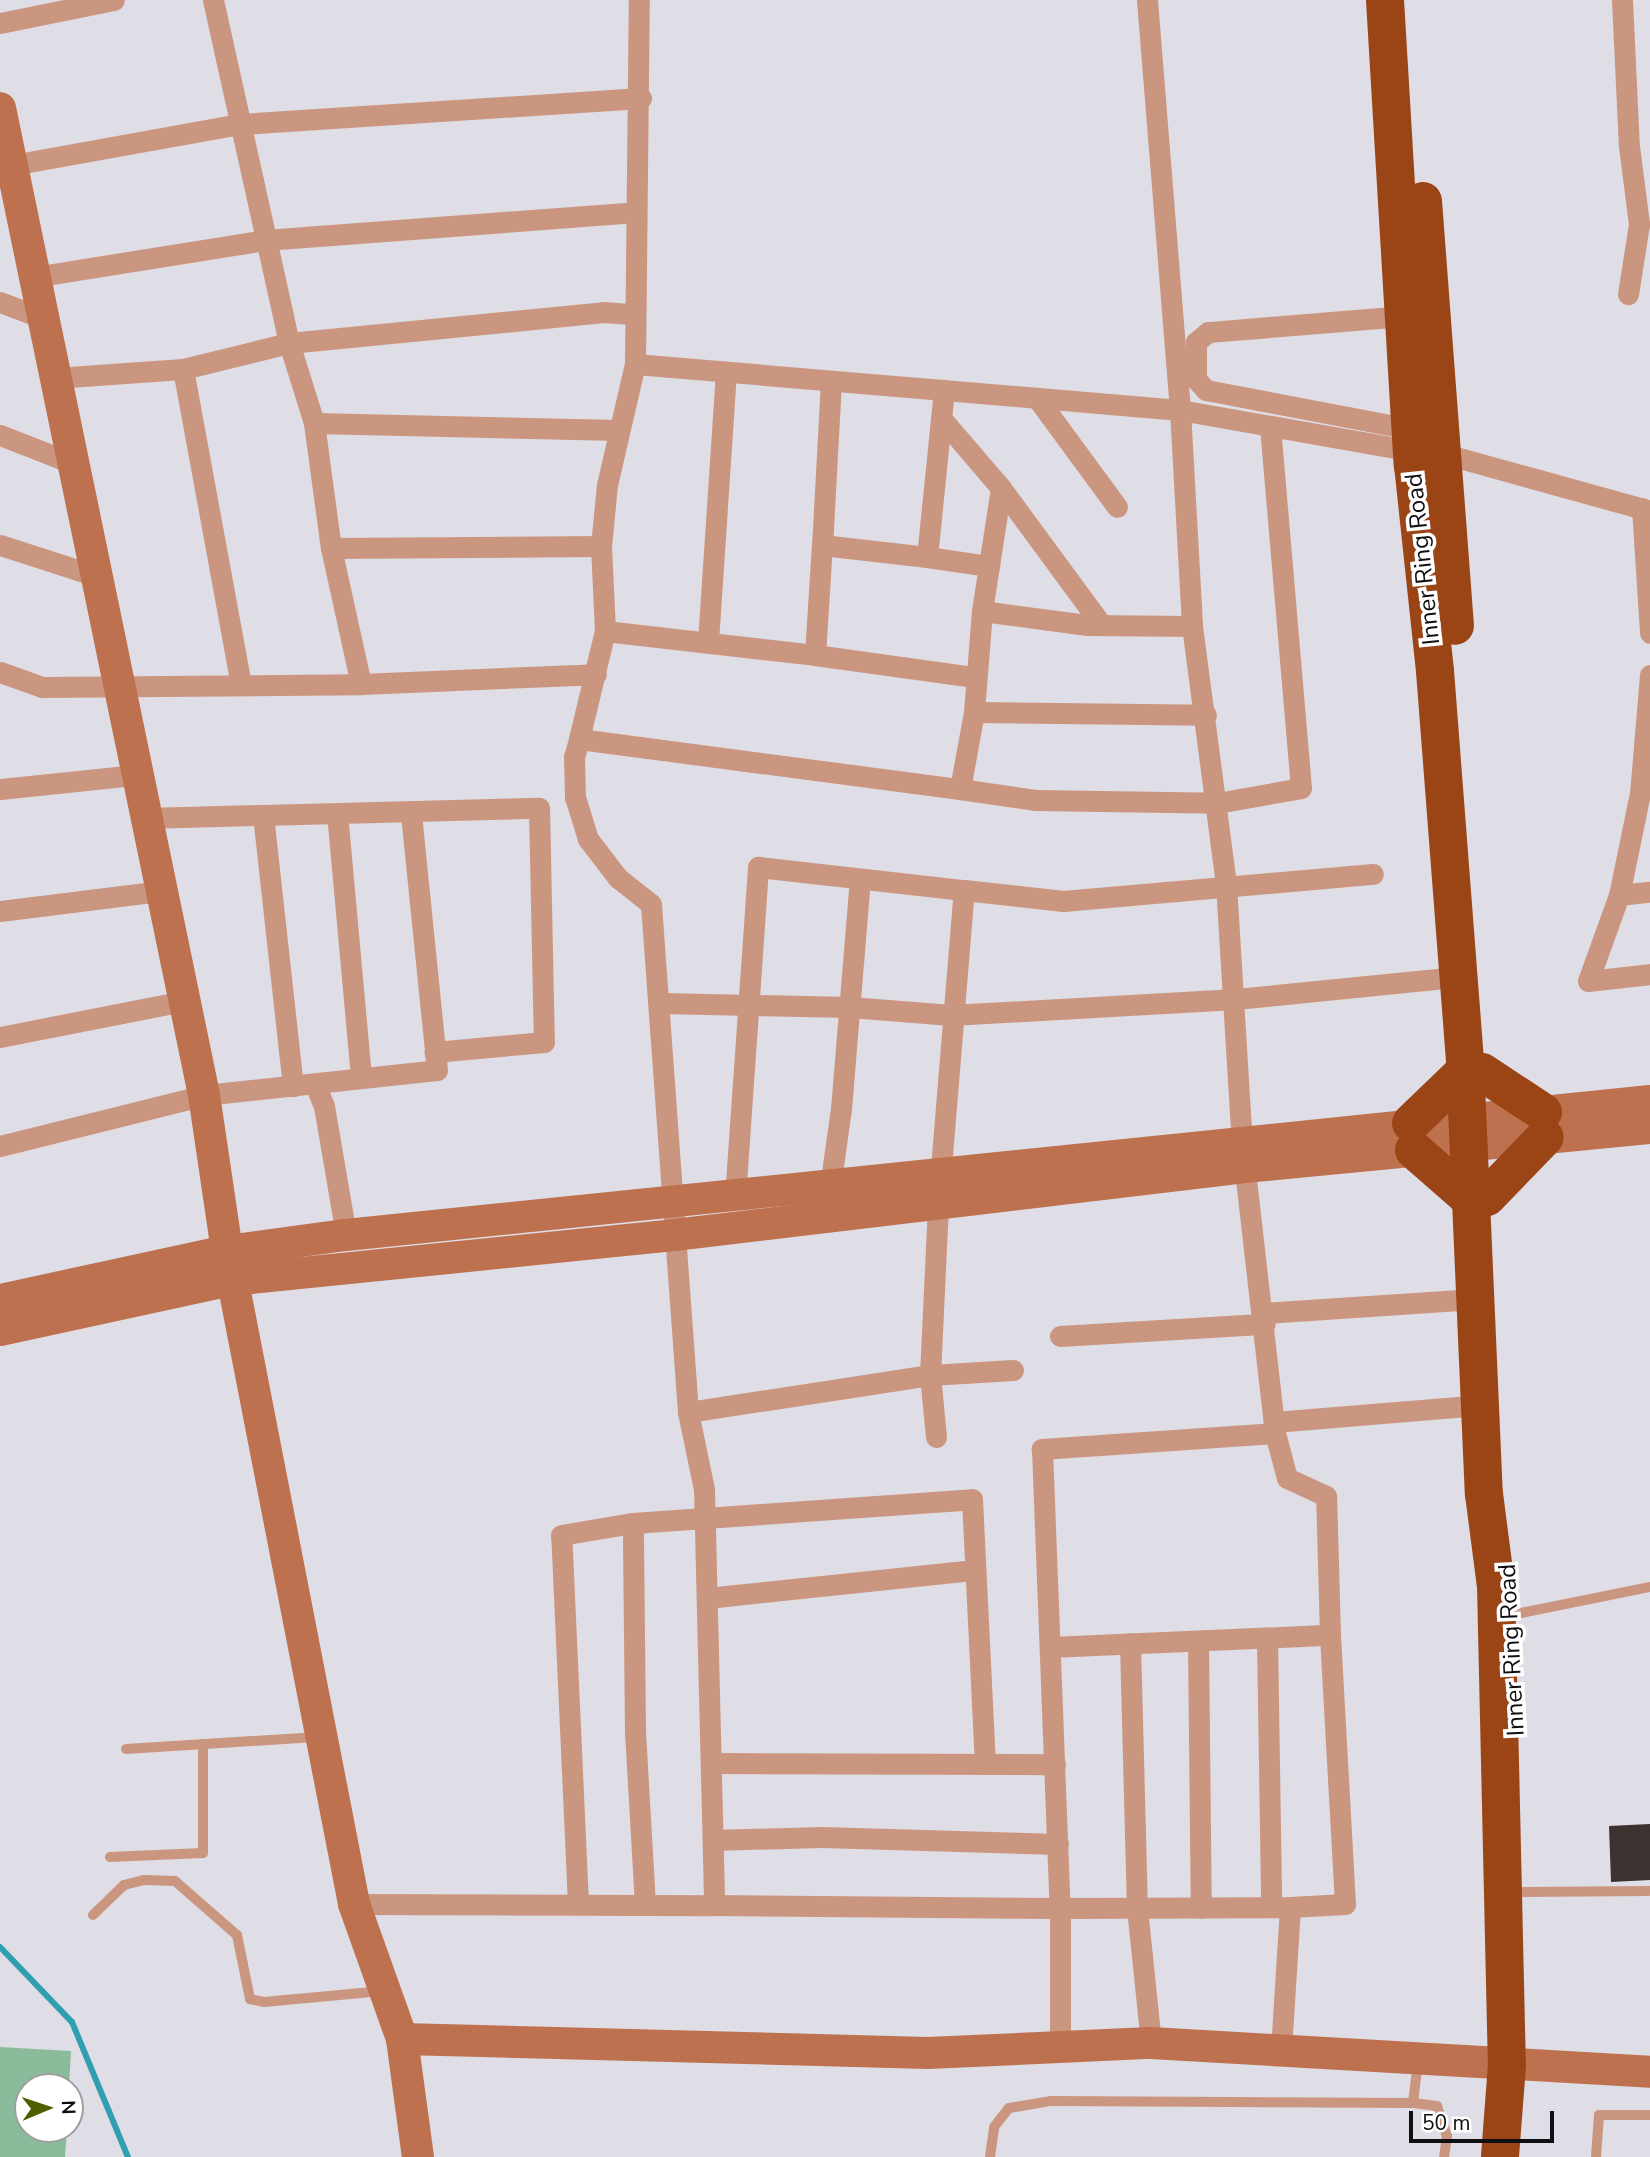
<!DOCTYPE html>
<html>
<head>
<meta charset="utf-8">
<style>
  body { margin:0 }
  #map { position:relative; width:1650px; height:2157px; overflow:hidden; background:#dfdde6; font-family:"Nunito Sans",sans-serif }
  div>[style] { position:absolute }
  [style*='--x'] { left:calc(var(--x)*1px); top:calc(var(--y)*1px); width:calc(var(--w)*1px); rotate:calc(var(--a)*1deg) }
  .green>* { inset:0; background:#8abc9b }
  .stream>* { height:6px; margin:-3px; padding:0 3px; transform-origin:3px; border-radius:3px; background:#319fb2 }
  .building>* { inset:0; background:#3a332f }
  .lane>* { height:10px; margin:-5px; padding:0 5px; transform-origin:5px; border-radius:5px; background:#cb967f }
  .street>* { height:21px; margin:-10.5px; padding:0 10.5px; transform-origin:10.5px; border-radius:10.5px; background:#cb967f }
  .secondary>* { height:32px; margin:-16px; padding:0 16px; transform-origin:16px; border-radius:16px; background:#be714e }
  .highway>* { height:38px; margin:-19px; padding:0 19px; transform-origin:19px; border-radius:19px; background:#9b4517 }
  span { translate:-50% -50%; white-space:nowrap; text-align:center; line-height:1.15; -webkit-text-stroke:7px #fff; paint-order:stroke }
  .street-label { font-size:24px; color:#0f0f12 }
  .north { position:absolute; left:14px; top:2073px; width:70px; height:70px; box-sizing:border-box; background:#fff; border:2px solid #9f9fa0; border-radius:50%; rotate:88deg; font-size:19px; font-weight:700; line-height:28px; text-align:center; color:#0f0f12 }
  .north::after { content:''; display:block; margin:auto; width:24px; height:32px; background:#515e00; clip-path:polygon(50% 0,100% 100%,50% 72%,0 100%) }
  .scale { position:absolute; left:1409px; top:2111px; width:145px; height:32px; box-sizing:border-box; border:4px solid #0f0f12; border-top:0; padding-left:9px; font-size:21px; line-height:24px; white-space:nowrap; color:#0f0f12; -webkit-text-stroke:5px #fff; paint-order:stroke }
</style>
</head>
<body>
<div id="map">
  <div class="green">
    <i style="clip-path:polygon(0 2047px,71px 2051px,69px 2087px,28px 2087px,28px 2129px,67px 2129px,65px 2157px,0 2157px)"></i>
  </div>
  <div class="stream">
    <i style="--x:0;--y:1947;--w:104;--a:46.2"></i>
    <i style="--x:72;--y:2022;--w:146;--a:67.5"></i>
  </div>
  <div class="building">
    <i style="clip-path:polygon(1650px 1824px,1650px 1880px,1611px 1882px,1609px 1826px)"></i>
  </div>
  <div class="lane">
    <i style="--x:1511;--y:1615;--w:142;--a:-11.4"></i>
    <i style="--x:126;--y:1749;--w:193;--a:-3.6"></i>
    <i style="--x:110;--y:1857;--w:93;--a:-2.5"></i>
    <i style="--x:203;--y:1853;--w:109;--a:-90"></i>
    <i style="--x:1523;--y:1892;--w:126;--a:-0.5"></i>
    <i style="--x:93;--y:1915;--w:43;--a:-44.1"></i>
    <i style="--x:124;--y:1885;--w:21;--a:-14"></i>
    <i style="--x:144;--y:1880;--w:31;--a:2"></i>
    <i style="--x:175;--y:1881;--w:82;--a:41.1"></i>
    <i style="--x:237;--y:1935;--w:65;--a:78.5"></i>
    <i style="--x:250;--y:1999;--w:14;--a:12"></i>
    <i style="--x:264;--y:2002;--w:119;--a:-5.3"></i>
    <i style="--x:1413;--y:2103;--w:42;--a:-83.2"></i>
    <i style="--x:990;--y:2157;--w:30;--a:-82"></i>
    <i style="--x:994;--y:2127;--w:24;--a:-52"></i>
    <i style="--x:1009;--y:2108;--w:43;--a:-9.5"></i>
    <i style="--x:1051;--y:2101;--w:362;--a:0.3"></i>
    <i style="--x:1413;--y:2103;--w:24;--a:7"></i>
    <i style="--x:1437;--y:2106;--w:32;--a:72"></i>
    <i style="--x:1447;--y:2136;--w:21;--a:98"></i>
    <i style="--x:1596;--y:2157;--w:42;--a:-85.9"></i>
    <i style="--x:1599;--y:2115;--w:51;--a:0"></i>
  </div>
  <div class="street">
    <i style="--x:213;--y:0;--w:351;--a:77.5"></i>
    <i style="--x:289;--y:343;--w:84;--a:72.6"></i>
    <i style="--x:314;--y:423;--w:126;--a:82.3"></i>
    <i style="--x:331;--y:548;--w:139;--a:77.6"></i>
    <i style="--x:361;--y:684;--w:235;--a:-2.4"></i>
    <i style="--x:1147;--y:0;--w:411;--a:85.4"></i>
    <i style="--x:1180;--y:410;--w:216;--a:86.8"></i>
    <i style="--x:1192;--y:626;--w:260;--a:82.5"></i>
    <i style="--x:1226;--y:884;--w:260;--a:86.5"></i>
    <i style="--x:1242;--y:1144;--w:291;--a:83.5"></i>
    <i style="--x:1275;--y:1433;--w:234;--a:176.1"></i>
    <i style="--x:1042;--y:1449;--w:459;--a:87.8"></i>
    <i style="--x:1060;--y:1908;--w:230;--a:-0.2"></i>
    <i style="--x:1290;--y:1907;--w:142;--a:93.6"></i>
    <i style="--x:1622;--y:0;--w:146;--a:87.3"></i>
    <i style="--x:1629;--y:146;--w:79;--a:82.7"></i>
    <i style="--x:1639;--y:224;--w:71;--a:98.9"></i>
    <i style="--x:0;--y:23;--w:116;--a:-11.4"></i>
    <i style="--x:12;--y:165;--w:232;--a:-10.2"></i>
    <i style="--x:240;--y:124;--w:402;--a:-3.7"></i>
    <i style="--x:34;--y:277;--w:234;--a:-9.1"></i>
    <i style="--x:265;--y:240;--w:372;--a:-4.3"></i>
    <i style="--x:0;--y:302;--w:46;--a:20.4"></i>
    <i style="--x:1404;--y:316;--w:197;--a:175.3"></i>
    <i style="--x:1208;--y:332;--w:16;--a:140"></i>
    <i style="--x:1196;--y:342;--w:37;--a:90"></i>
    <i style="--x:1196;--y:379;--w:15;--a:48"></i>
    <i style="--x:1206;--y:390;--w:209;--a:10.8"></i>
    <i style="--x:635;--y:364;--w:364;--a:-89.4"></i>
    <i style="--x:55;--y:378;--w:128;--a:-4"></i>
    <i style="--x:831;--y:381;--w:164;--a:93.1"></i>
    <i style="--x:822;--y:545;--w:106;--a:6.5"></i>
    <i style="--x:927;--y:557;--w:168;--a:-84.2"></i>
    <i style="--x:1037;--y:398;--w:135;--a:53.7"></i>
    <i style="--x:941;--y:418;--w:92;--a:49.4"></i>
    <i style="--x:1001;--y:488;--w:124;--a:98.8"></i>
    <i style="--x:314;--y:423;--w:304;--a:1.3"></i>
    <i style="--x:0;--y:435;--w:77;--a:21.3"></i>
    <i style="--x:1445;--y:454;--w:213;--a:15.5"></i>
    <i style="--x:1001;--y:488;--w:167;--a:53.7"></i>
    <i style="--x:1642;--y:508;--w:125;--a:86.3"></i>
    <i style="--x:0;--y:545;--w:101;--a:17.9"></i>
    <i style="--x:331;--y:548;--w:270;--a:-0.4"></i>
    <i style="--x:927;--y:557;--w:63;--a:8.3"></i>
    <i style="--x:605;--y:631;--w:211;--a:6.5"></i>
    <i style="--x:815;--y:655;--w:110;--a:-86.4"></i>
    <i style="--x:708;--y:642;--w:270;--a:-86.2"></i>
    <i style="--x:815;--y:655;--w:161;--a:7.9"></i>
    <i style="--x:0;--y:672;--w:45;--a:19.7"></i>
    <i style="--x:42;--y:687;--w:319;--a:-0.5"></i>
    <i style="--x:1650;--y:675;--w:118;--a:94.8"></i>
    <i style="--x:1640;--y:793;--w:104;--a:101.6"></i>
    <i style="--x:1619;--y:895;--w:91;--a:109.8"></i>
    <i style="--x:1588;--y:981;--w:62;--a:-6.4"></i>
    <i style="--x:241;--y:685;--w:321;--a:-100.4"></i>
    <i style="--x:183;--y:369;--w:109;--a:-13.8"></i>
    <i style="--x:289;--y:343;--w:316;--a:-5.6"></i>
    <i style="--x:603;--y:312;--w:31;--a:4"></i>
    <i style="--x:974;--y:712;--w:232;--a:0.7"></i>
    <i style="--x:579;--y:739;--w:111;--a:-76.5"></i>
    <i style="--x:605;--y:631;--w:85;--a:-92.7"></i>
    <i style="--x:601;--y:546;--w:61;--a:-84.4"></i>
    <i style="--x:607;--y:485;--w:124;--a:-77"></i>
    <i style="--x:635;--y:364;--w:547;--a:4.82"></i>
    <i style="--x:1180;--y:410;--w:237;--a:10"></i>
    <i style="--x:0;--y:789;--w:137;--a:-5.9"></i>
    <i style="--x:960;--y:789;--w:76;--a:8.3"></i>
    <i style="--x:1035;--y:800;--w:182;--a:0.9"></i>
    <i style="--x:1217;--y:803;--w:85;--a:-10.1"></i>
    <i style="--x:1301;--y:788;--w:363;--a:-94.9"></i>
    <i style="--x:337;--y:813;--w:266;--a:84.8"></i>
    <i style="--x:263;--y:815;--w:273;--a:83.7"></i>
    <i style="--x:145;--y:818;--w:394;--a:-1.5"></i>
    <i style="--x:539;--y:808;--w:234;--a:88.8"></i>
    <i style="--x:544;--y:1042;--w:110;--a:174.8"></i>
    <i style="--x:1619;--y:895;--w:31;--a:-6"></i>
    <i style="--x:0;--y:911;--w:161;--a:-7.1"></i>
    <i style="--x:660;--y:1003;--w:190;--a:1.2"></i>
    <i style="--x:850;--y:1007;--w:101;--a:4.5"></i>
    <i style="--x:951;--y:1015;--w:285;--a:-3.2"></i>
    <i style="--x:1236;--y:999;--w:220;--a:-5.7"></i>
    <i style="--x:0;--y:1037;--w:187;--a:-11.1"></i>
    <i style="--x:320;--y:1083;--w:5;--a:169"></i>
    <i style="--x:315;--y:1084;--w:24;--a:68"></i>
    <i style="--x:324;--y:1106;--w:131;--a:80.3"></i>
    <i style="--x:0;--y:1146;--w:210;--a:-14"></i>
    <i style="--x:204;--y:1095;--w:234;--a:-6.1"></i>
    <i style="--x:437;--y:1070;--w:259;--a:-95.8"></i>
    <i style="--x:830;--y:1187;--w:79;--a:-82"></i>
    <i style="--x:841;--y:1109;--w:231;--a:-85.3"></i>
    <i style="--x:735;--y:1197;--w:331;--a:-86"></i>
    <i style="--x:758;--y:867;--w:207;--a:6.4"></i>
    <i style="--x:1264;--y:1313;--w:211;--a:-3.8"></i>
    <i style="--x:1060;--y:1336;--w:205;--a:-3.4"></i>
    <i style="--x:1013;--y:1370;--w:83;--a:176.6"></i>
    <i style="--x:930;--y:1375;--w:245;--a:171.3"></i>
    <i style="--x:688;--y:1412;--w:509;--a:-94.17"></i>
    <i style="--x:651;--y:904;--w:42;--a:-141.8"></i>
    <i style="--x:618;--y:878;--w:49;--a:-127.6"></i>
    <i style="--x:588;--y:839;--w:44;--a:-107.2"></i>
    <i style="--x:575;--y:797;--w:40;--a:-91.4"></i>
    <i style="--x:574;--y:757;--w:19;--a:-74"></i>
    <i style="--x:579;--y:739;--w:384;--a:7.5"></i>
    <i style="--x:960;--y:789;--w:78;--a:-79.7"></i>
    <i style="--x:974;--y:712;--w:101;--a:-85.5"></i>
    <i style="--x:982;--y:611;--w:106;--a:7.6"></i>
    <i style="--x:1087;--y:625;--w:105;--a:0.5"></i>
    <i style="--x:688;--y:1412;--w:79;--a:78.3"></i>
    <i style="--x:704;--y:1489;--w:416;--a:88.6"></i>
    <i style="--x:714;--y:1905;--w:346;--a:0.5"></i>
    <i style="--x:1060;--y:1908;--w:139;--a:90"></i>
    <i style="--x:1274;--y:1422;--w:206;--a:-4.7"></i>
    <i style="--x:936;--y:1437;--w:62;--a:-95.5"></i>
    <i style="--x:930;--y:1375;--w:171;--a:-87.3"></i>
    <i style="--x:938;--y:1204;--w:315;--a:-85.3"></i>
    <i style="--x:964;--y:890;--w:100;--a:6.3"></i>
    <i style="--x:1063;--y:901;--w:311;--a:-5"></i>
    <i style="--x:707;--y:1598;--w:269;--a:-6"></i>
    <i style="--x:1267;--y:1638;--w:269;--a:89.1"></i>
    <i style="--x:1198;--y:1641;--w:267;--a:89.4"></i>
    <i style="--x:1130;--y:1643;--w:265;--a:88.5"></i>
    <i style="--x:1137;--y:1908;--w:136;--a:84.1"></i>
    <i style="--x:1050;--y:1647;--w:280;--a:-2.5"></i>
    <i style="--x:1330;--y:1635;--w:139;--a:-91.6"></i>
    <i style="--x:1326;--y:1496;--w:43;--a:-155.2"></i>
    <i style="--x:1287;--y:1478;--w:47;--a:-104.9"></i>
    <i style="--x:711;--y:1763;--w:344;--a:0.2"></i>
    <i style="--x:713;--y:1840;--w:108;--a:-1.6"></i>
    <i style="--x:821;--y:1837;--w:237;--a:1.7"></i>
    <i style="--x:354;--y:1904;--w:360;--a:0.2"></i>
    <i style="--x:578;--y:1904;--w:369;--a:-92.6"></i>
    <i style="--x:561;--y:1535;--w:73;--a:-9.5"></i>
    <i style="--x:645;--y:1905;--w:174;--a:-93.3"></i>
    <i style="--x:635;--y:1731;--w:208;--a:-90.6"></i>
    <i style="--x:633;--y:1523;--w:340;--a:-4"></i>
    <i style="--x:972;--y:1499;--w:265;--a:87.2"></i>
    <i style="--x:1290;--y:1907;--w:55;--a:-3.1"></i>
    <i style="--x:1345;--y:1904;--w:269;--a:-93.2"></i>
  </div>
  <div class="secondary">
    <i style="--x:0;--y:108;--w:1008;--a:78.32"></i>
    <i style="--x:204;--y:1095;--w:158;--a:81.6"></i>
    <i style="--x:227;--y:1251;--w:665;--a:78.99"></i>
    <i style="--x:354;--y:1904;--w:143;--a:70.4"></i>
    <i style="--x:402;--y:2039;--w:119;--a:82.3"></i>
    <i style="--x:0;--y:1300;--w:232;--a:-12.2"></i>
    <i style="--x:227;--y:1251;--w:120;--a:-7.7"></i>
    <i style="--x:346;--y:1235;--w:1311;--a:-5.87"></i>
    <i style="--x:0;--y:1330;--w:237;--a:-12.2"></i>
    <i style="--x:232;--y:1280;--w:444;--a:-5.8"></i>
    <i style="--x:674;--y:1235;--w:575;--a:-6.79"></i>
    <i style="--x:1245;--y:1167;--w:407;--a:-5.5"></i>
    <i style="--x:402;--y:2039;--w:526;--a:1.52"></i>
    <i style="--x:928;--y:2053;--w:223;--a:-2.6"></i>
    <i style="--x:1151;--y:2043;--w:500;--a:3.3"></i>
  </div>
  <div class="highway">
    <i style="--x:1385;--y:0;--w:466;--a:86.6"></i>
    <i style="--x:1413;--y:465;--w:207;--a:83.9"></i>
    <i style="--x:1435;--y:671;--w:393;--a:85.6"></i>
    <i style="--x:1465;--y:1063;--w:431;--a:87.5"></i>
    <i style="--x:1484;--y:1494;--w:93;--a:82.6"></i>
    <i style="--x:1496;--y:1586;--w:479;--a:88.7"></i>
    <i style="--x:1507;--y:2065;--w:92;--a:94.4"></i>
    <i style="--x:1423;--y:201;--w:426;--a:85.7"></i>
    <i style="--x:1482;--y:1072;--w:73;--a:33.3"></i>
    <i style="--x:1411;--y:1123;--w:75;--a:-43.9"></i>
    <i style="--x:1414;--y:1150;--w:74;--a:41.2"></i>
    <i style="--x:1487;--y:1197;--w:83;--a:-46"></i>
  </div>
  <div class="street-label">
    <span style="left:1423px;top:559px;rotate:-96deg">Inner Ring Road</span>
    <span style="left:1512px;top:1650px;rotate:-93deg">Inner Ring Road</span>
  </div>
  <div class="north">N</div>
  <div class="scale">50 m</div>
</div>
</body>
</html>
